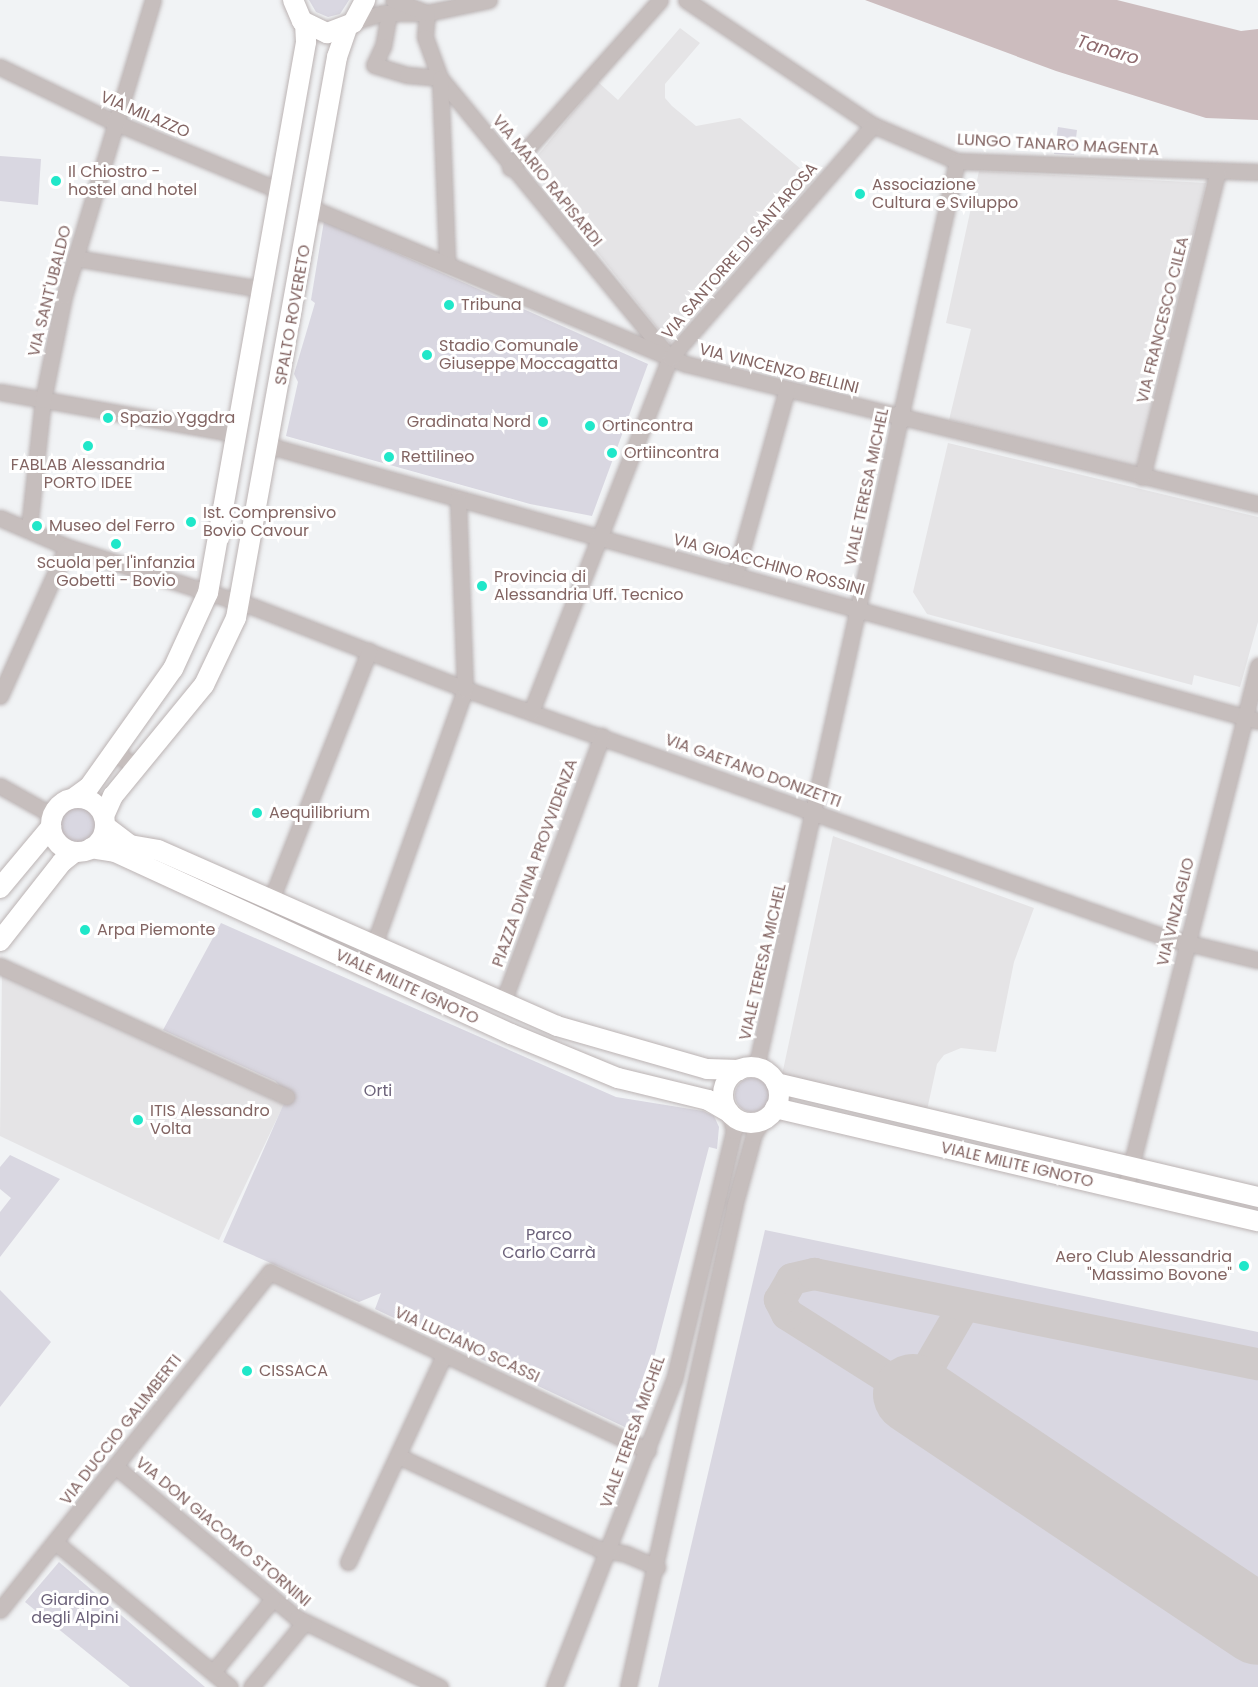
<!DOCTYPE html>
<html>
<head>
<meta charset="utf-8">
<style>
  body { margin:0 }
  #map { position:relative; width:1258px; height:1687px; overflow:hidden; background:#f1f3f5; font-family:Poppins,sans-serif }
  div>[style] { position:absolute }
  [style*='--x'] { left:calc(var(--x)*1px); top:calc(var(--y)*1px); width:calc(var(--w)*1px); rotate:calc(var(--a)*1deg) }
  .built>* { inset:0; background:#e5e4e6 }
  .green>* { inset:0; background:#d9d7e1 }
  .round { border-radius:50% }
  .water>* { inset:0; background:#ccbcbe }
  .taxiway>* { height:32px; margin:-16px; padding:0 16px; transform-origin:16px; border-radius:16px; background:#cfcaca }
  .runway>* { height:80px; margin:-40px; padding:0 40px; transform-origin:40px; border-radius:40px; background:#cfcaca }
  .roads { filter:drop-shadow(0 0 2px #bbb3b3) drop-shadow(0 0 2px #bbb3b3) }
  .minor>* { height:15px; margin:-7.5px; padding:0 7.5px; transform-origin:7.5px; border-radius:7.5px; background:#c6bebd }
  .major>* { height:20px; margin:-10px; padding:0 10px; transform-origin:10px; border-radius:10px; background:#fff }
  .major>.ring { margin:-10px; padding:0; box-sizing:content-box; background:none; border:20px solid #fff; border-radius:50% }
  .dots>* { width:16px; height:16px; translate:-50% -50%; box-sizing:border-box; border:3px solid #fff; border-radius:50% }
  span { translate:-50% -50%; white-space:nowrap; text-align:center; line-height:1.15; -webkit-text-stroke:6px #fff; paint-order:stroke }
  .street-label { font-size:16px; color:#836563 }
  .poi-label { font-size:16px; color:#836563 }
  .left { translate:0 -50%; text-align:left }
  .right { translate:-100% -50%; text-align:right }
  .park-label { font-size:16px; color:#6c627a }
  .water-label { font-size:18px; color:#8e696d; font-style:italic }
</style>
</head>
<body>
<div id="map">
  <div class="built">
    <i style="clip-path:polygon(680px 28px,700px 43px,665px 84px,665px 98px,672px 106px,696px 126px,740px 118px,814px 180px,670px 344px,529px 166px,598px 82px,618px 100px)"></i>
    <i style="clip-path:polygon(979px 171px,1206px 183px,1137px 467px,949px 420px,971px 329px,946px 323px)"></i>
    <i style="clip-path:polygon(948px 443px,1258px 517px,1258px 622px,1240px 687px,1194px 675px,1192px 685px,927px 614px,913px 592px)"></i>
    <i style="clip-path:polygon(833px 836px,1034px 908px,1014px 962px,996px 1052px,961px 1048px,944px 1055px,937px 1064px,927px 1110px,782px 1075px)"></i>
    <i style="clip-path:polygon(2px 972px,284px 1104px,219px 1240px,0 1136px)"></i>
  </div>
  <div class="green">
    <i style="clip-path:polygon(309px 0,349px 0,340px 14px,328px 17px,316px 12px)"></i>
    <i style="clip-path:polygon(1058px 127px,1077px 130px,1074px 155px,1054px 154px)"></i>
    <i style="clip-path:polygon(0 156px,41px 159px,38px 205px,0 201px)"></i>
    <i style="clip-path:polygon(324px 221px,648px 364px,592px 516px,530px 504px,286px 436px,298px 382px,294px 374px,315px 303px,311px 300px)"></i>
    <i class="round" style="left:57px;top:803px;width:40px;height:40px"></i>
    <i style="clip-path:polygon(221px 923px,616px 1097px,703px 1111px,714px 1116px,719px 1127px,717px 1149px,709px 1147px,636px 1426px,629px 1429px,375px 1309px,381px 1293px,359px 1302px,223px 1242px,288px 1094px,275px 1081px,163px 1030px)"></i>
    <i class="round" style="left:735px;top:1078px;width:34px;height:34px"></i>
    <i style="clip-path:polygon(10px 1155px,60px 1179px,0 1257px,0 1212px,11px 1198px,0 1189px,0 1167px)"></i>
    <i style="clip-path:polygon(765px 1230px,1258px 1332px,1258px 1687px,658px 1687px)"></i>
    <i style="clip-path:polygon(0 1290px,51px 1342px,0 1407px)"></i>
    <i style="clip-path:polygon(59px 1562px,205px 1687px,130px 1687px,25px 1602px)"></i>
  </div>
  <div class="water">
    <i style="clip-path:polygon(865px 0,1117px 0,1241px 31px,1258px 29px,1258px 120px,1206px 118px,1056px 71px)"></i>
  </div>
  <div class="taxiway">
    <i style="--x:964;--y:1306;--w:102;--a:120.1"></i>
    <i style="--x:913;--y:1394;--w:149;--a:-147.6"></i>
    <i style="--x:787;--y:1314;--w:16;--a:-117"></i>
    <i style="--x:780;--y:1300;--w:24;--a:-60"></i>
    <i style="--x:792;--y:1279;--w:23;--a:-13"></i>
    <i style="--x:814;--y:1274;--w:453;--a:11.5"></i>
  </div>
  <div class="runway">
    <i style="--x:913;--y:1394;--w:415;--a:33.8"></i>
  </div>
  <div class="roads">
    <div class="minor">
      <i style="--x:489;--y:0;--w:63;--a:168.2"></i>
      <i style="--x:427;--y:13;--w:24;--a:95"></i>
      <i style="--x:425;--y:37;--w:44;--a:69.9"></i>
      <i style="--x:440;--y:78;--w:360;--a:50.6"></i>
      <i style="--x:686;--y:0;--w:225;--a:33.8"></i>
      <i style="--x:873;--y:125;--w:91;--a:23.2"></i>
      <i style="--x:957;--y:161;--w:301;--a:2.1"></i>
      <i style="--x:389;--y:13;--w:34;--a:100"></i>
      <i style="--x:383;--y:46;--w:21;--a:115"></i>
      <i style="--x:374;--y:65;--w:34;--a:17"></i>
      <i style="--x:407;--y:75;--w:33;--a:5"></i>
      <i style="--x:356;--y:21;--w:27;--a:-17"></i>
      <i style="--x:382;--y:13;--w:45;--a:0"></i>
      <i style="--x:427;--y:13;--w:36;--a:-159"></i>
      <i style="--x:0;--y:67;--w:127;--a:25.8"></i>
      <i style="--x:114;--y:122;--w:178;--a:22.5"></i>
      <i style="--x:440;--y:78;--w:186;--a:87.8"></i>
      <i style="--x:510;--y:168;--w:225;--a:-48.2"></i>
      <i style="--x:311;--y:208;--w:406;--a:22.6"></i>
      <i style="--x:686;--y:364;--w:589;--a:13.75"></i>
      <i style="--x:75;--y:258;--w:189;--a:9.5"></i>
      <i style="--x:0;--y:392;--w:240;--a:10.1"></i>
      <i style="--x:270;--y:446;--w:1026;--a:15.55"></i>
      <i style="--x:1142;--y:477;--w:315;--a:-76.1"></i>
      <i style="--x:0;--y:518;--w:73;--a:23.4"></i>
      <i style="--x:67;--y:547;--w:196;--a:17.8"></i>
      <i style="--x:254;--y:607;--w:226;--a:21.2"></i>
      <i style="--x:465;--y:689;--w:745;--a:19.53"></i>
      <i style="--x:1167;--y:938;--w:94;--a:13.6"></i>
      <i style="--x:29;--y:528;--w:129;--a:-83.8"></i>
      <i style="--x:43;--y:400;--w:106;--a:-78.6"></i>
      <i style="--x:64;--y:296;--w:309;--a:-73.3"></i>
      <i style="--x:735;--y:575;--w:193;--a:-74.4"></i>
      <i style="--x:0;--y:696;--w:163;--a:-65.8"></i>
      <i style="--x:531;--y:712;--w:380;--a:-68.6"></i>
      <i style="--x:670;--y:358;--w:309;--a:-48.9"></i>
      <i style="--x:118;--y:742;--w:16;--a:76"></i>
      <i style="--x:122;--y:758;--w:19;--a:28"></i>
      <i style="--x:0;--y:786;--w:60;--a:29.1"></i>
      <i style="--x:271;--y:900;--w:268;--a:-68.5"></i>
      <i style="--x:374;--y:945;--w:272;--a:-70.4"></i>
      <i style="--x:465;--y:689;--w:190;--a:-92.1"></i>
      <i style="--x:0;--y:966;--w:315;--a:24.5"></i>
      <i style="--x:503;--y:1002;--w:284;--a:-69.6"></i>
      <i style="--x:756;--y:1068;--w:929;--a:-77.5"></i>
      <i style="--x:1125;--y:1190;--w:541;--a:-75.76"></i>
      <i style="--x:398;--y:1456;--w:221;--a:24.8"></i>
      <i style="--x:599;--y:1549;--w:27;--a:10"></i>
      <i style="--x:626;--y:1554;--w:34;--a:23"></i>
      <i style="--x:115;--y:1466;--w:237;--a:39.9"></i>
      <i style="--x:297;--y:1618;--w:159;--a:25.8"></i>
      <i style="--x:55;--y:1542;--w:227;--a:39.6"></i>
      <i style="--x:348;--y:1562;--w:228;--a:-65.1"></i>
      <i style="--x:0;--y:1610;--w:433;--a:-51.4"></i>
      <i style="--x:270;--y:1272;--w:418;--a:25.3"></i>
      <i style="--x:213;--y:1672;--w:94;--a:-50.6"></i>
      <i style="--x:251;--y:1687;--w:83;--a:-50.4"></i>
      <i style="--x:554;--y:1687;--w:330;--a:-68.7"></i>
      <i style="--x:674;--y:1380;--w:256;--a:-76.5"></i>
      <i style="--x:734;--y:1131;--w:20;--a:-105"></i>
      <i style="--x:628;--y:1687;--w:492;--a:-77.5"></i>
      <i style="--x:734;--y:1207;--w:76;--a:-74.7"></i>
      <i style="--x:754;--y:1134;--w:17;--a:-57"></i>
    </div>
    <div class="major">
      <i style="--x:293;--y:0;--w:23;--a:67"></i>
      <i style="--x:302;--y:21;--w:28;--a:26"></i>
      <i style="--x:327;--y:33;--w:28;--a:-21"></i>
      <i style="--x:353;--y:23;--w:26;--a:-62"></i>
      <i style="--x:75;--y:797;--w:17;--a:-36"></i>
      <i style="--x:89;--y:787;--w:145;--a:-54.6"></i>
      <i style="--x:173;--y:669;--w:84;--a:-65.3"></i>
      <i style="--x:208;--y:593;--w:560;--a:-79.91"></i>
      <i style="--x:306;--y:42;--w:18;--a:-93"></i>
      <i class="ring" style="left:51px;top:798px;width:34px;height:34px"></i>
      <i style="--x:104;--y:816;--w:22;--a:-66"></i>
      <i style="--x:113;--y:796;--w:144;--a:-50.7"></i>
      <i style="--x:204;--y:685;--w:74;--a:-64.5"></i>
      <i style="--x:236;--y:618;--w:570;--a:-79.79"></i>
      <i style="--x:337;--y:57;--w:31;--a:-71"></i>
      <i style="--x:105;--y:826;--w:31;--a:37"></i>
      <i style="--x:130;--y:845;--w:28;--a:10"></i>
      <i style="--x:158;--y:850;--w:436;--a:23.8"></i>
      <i style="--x:557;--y:1026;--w:156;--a:16"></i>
      <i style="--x:707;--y:1069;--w:32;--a:2"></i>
      <i style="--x:91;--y:848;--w:24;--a:9"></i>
      <i style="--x:115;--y:852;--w:436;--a:24.7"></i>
      <i style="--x:511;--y:1034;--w:116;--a:22.4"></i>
      <i style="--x:618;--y:1078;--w:93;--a:13.7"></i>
      <i style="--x:708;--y:1100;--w:24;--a:30"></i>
      <i style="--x:0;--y:888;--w:80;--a:-50.1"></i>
      <i style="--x:0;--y:941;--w:100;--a:-51.9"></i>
      <i style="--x:62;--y:862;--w:16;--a:-38"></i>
      <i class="ring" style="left:723px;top:1067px;width:36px;height:36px"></i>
      <i style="--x:776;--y:1083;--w:495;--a:13.3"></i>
      <i style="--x:775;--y:1108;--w:496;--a:13.2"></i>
    </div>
  </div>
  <div class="dots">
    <i style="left:56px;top:181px;background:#20e7c9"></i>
    <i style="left:860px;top:194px;background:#20e7c9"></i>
    <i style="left:449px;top:305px;background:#20e7c9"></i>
    <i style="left:427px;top:355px;background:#20e7c9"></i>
    <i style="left:108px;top:418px;background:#20e7c9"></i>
    <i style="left:543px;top:422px;background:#20e7c9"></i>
    <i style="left:590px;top:426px;background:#20e7c9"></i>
    <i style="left:88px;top:446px;background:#20e7c9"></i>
    <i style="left:612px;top:453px;background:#20e7c9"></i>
    <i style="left:389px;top:457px;background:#20e7c9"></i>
    <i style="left:191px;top:522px;background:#20e7c9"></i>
    <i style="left:37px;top:526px;background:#20e7c9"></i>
    <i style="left:116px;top:544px;background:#20e7c9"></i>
    <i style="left:482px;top:586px;background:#20e7c9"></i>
    <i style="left:257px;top:813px;background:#20e7c9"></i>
    <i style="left:85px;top:930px;background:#20e7c9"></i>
    <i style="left:138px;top:1120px;background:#20e7c9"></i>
    <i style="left:1244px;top:1266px;background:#20e7c9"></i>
    <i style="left:247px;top:1371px;background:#20e7c9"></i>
  </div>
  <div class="street-label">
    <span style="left:145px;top:115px;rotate:23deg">VIA MILAZZO</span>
    <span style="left:1058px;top:145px;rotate:3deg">LUNGO TANARO MAGENTA</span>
    <span style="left:547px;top:181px;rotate:51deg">VIA MARIO RAPISARDI</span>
    <span style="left:740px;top:251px;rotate:-49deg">VIA SANTORRE DI SANTAROSA</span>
    <span style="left:50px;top:291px;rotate:-76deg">VIA SANT'UBALDO</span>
    <span style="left:293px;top:315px;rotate:-80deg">SPALTO ROVERETO</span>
    <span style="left:1163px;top:320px;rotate:-76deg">VIA FRANCESCO CILEA</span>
    <span style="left:779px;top:369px;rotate:14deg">VIA VINCENZO BELLINI</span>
    <span style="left:867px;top:487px;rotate:-78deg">VIALE TERESA MICHEL</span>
    <span style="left:769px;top:565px;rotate:15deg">VIA GIOACCHINO ROSSINI</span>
    <span style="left:753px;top:771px;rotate:20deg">VIA GAETANO DONIZETTI</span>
    <span style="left:535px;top:863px;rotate:-70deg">PIAZZA DIVINA PROVVIDENZA</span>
    <span style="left:1176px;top:912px;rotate:-76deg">VIA VINZAGLIO</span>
    <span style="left:763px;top:962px;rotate:-77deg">VIALE TERESA MICHEL</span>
    <span style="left:407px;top:987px;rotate:25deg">VIALE MILITE IGNOTO</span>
    <span style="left:1017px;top:1165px;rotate:13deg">VIALE MILITE IGNOTO</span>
    <span style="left:467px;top:1345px;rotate:25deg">VIA LUCIANO SCASSI</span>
    <span style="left:121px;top:1430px;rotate:-52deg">VIA DUCCIO GALIMBERTI</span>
    <span style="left:633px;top:1432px;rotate:-70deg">VIALE TERESA MICHEL</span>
    <span style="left:223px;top:1532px;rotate:40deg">VIA DON GIACOMO STORNINI</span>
  </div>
  <div class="poi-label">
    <span class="left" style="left:68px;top:181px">Il Chiostro -<br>hostel and hotel</span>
    <span class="left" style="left:872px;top:194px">Associazione<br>Cultura e Sviluppo</span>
    <span class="left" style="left:461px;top:305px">Tribuna</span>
    <span class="left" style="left:439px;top:355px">Stadio Comunale<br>Giuseppe Moccagatta</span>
    <span class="left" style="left:120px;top:418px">Spazio Yggdra</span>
    <span class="right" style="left:531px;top:422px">Gradinata Nord</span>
    <span class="left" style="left:602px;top:426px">Ortincontra</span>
    <span class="left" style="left:624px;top:453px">Ortiincontra</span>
    <span class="left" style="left:401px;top:457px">Rettilineo</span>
    <span style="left:88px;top:474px">FABLAB Alessandria<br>PORTO IDEE</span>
    <span class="left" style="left:203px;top:522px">Ist. Comprensivo<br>Bovio Cavour</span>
    <span class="left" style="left:49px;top:526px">Museo del Ferro</span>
    <span style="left:116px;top:572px">Scuola per l'infanzia<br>Gobetti - Bovio</span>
    <span class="left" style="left:494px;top:586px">Provincia di<br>Alessandria Uff. Tecnico</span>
    <span class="left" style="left:269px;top:813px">Aequilibrium</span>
    <span class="left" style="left:97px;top:930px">Arpa Piemonte</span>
    <span class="left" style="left:150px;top:1120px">ITIS Alessandro<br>Volta</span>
    <span class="right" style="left:1232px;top:1266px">Aero Club Alessandria<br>"Massimo Bovone"</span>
    <span class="left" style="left:259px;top:1371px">CISSACA</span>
  </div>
  <div class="park-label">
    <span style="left:378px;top:1091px">Orti</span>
    <span style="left:549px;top:1244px">Parco<br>Carlo Carrà</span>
    <span style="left:75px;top:1609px">Giardino<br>degli Alpini</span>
  </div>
  <div class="water-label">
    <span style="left:1108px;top:50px;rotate:17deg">Tanaro</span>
  </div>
</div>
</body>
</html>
